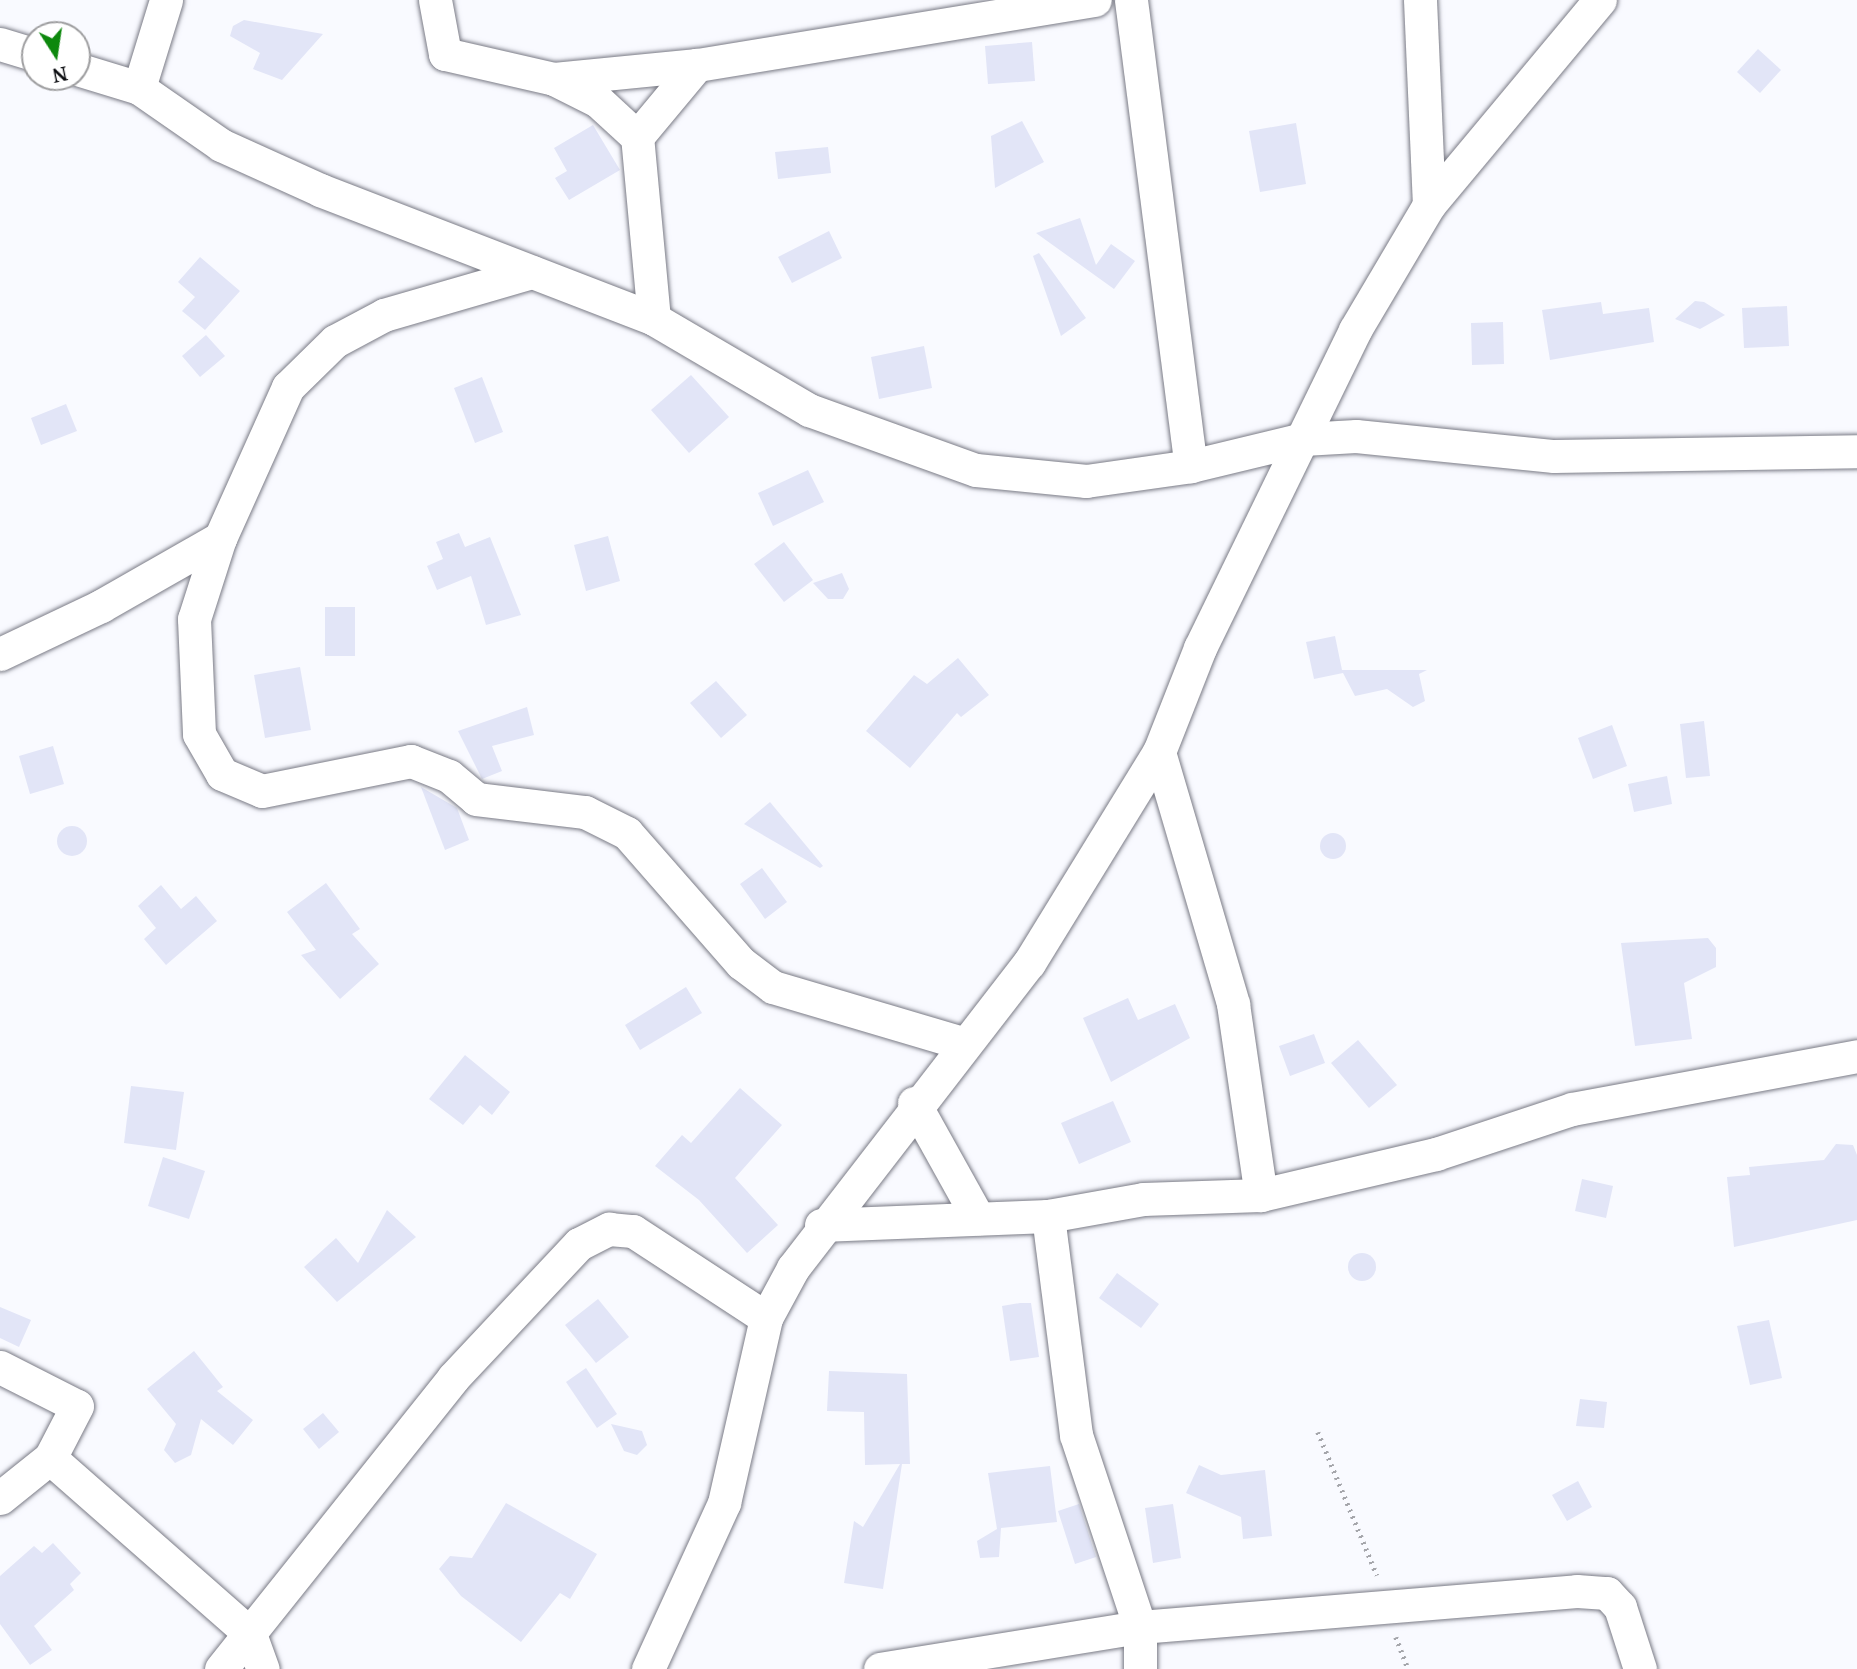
<!DOCTYPE html>
<html>
<head>
<meta charset="utf-8">
<style>
  body { margin:0 }
  #map { position:relative; width:1857px; height:1669px; overflow:hidden; background:#f9faff; font-family:"Noto Serif",serif }
  div>[style] { position:absolute }
  [style*='--x'] { left:calc(var(--x)*1px); top:calc(var(--y)*1px); width:calc(var(--w)*1px); rotate:calc(var(--a)*1deg) }
  .building>* { inset:0; background:#e2e5f7 }
  .round { border-radius:50% }
  .path>* { height:4.5px; margin-top:-2.25px; transform-origin:0; background:repeating-linear-gradient(90deg,#a5a6ab 0 2px,transparent 0 7px) }
  .roads { filter:drop-shadow(0 0 2px #7a7b86) drop-shadow(0 0 2px #7a7b86) }
  .street>* { height:33px; margin:-16.5px; padding:0 16.5px; transform-origin:16.5px; border-radius:16.5px; background:#fff }
  span { translate:-50% -50%; white-space:nowrap; text-align:center; line-height:1.15; -webkit-text-stroke:6px #fff; paint-order:stroke }
  .north { position:absolute; left:21px; top:21px; width:70px; height:70px; box-sizing:border-box; background:#fff; border:2px solid #9e9ea0; border-radius:50%; rotate:168deg; font-size:19px; font-weight:700; line-height:28px; text-align:center; color:#0c0d11 }
  .north::after { content:''; display:block; margin:auto; width:24px; height:32px; background:#0d880d; clip-path:polygon(50% 0,100% 100%,50% 72%,0 100%) }
</style>
</head>
<body>
<div id="map">
  <div class="building">
    <i style="clip-path:polygon(244px 20px,323px 34px,282px 80px,253px 69px,260px 53px,230px 36px,233px 26px)"></i>
    <i style="clip-path:polygon(1032px 42px,1035px 81px,988px 84px,985px 46px)"></i>
    <i style="clip-path:polygon(1758px 49px,1781px 70px,1760px 93px,1737px 72px)"></i>
    <i style="clip-path:polygon(1022px 121px,1044px 162px,995px 188px,991px 136px)"></i>
    <i style="clip-path:polygon(1296px 123px,1306px 184px,1260px 192px,1249px 131px)"></i>
    <i style="clip-path:polygon(593px 125px,620px 170px,569px 200px,555px 178px,567px 171px,554px 148px)"></i>
    <i style="clip-path:polygon(828px 147px,831px 173px,778px 179px,775px 152px)"></i>
    <i style="clip-path:polygon(1080px 218px,1096px 265px,1111px 244px,1135px 261px,1114px 289px,1036px 233px)"></i>
    <i style="clip-path:polygon(829px 231px,842px 258px,792px 283px,778px 257px)"></i>
    <i style="clip-path:polygon(1039px 253px,1086px 318px,1061px 336px,1033px 256px)"></i>
    <i style="clip-path:polygon(200px 257px,240px 291px,205px 330px,182px 311px,195px 297px,178px 282px)"></i>
    <i style="clip-path:polygon(1695px 301px,1704px 302px,1725px 315px,1700px 329px,1675px 319px)"></i>
    <i style="clip-path:polygon(1601px 302px,1603px 314px,1649px 308px,1654px 342px,1550px 360px,1542px 310px)"></i>
    <i style="clip-path:polygon(1787px 306px,1789px 346px,1744px 348px,1742px 308px)"></i>
    <i style="clip-path:polygon(1503px 322px,1504px 364px,1472px 365px,1471px 323px)"></i>
    <i style="clip-path:polygon(206px 335px,225px 356px,200px 377px,182px 356px)"></i>
    <i style="clip-path:polygon(924px 346px,932px 388px,879px 399px,871px 357px)"></i>
    <i style="clip-path:polygon(691px 375px,729px 417px,689px 453px,651px 410px)"></i>
    <i style="clip-path:polygon(482px 377px,503px 432px,475px 443px,454px 388px)"></i>
    <i style="clip-path:polygon(66px 404px,77px 431px,41px 445px,31px 418px)"></i>
    <i style="clip-path:polygon(808px 470px,824px 502px,773px 526px,758px 493px)"></i>
    <i style="clip-path:polygon(459px 533px,465px 547px,490px 537px,521px 615px,486px 625px,471px 576px,437px 590px,427px 566px,443px 559px,436px 542px)"></i>
    <i style="clip-path:polygon(608px 536px,620px 581px,586px 591px,574px 545px)"></i>
    <i style="clip-path:polygon(784px 542px,813px 580px,784px 602px,754px 564px)"></i>
    <i style="clip-path:polygon(842px 573px,849px 589px,843px 599px,828px 599px,813px 583px)"></i>
    <i style="clip-path:polygon(325px 607px,355px 607px,355px 656px,325px 656px)"></i>
    <i style="clip-path:polygon(1335px 636px,1342px 670px,1427px 670px,1419px 674px,1425px 701px,1413px 707px,1387px 689px,1355px 696px,1343px 673px,1314px 679px,1306px 642px)"></i>
    <i style="clip-path:polygon(958px 658px,989px 695px,961px 717px,957px 713px,910px 768px,866px 731px,914px 675px,927px 684px)"></i>
    <i style="clip-path:polygon(300px 667px,311px 730px,265px 738px,254px 675px)"></i>
    <i style="clip-path:polygon(716px 681px,747px 715px,721px 738px,690px 703px)"></i>
    <i style="clip-path:polygon(527px 707px,534px 735px,492px 746px,502px 771px,482px 779px,458px 731px)"></i>
    <i style="clip-path:polygon(1704px 721px,1710px 776px,1686px 778px,1680px 724px)"></i>
    <i style="clip-path:polygon(1612px 725px,1627px 766px,1593px 779px,1578px 738px)"></i>
    <i style="clip-path:polygon(53px 746px,64px 784px,30px 794px,19px 756px)"></i>
    <i style="clip-path:polygon(1667px 776px,1672px 804px,1634px 812px,1628px 784px)"></i>
    <i style="clip-path:polygon(421px 787px,457px 808px,469px 840px,445px 850px)"></i>
    <i style="clip-path:polygon(770px 802px,823px 866px,820px 868px,744px 824px)"></i>
    <i class="round" style="left:57px;top:826px;width:30px;height:30px"></i>
    <i class="round" style="left:1320px;top:833px;width:26px;height:26px"></i>
    <i style="clip-path:polygon(762px 868px,787px 902px,765px 919px,740px 884px)"></i>
    <i style="clip-path:polygon(326px 883px,360px 929px,352px 934px,379px 964px,340px 999px,301px 955px,316px 950px,287px 912px)"></i>
    <i style="clip-path:polygon(161px 885px,181px 909px,196px 896px,217px 921px,166px 965px,144px 939px,156px 928px,138px 906px)"></i>
    <i style="clip-path:polygon(1708px 938px,1716px 948px,1716px 967px,1684px 983px,1692px 1039px,1635px 1046px,1621px 943px)"></i>
    <i style="clip-path:polygon(686px 987px,702px 1013px,640px 1050px,625px 1025px)"></i>
    <i style="clip-path:polygon(1128px 998px,1138px 1020px,1175px 1004px,1190px 1038px,1111px 1082px,1083px 1018px)"></i>
    <i style="clip-path:polygon(1314px 1034px,1325px 1063px,1290px 1076px,1279px 1046px)"></i>
    <i style="clip-path:polygon(1358px 1040px,1397px 1085px,1369px 1108px,1331px 1063px)"></i>
    <i style="clip-path:polygon(465px 1055px,510px 1092px,492px 1115px,480px 1105px,463px 1125px,429px 1099px)"></i>
    <i style="clip-path:polygon(131px 1086px,184px 1092px,176px 1150px,124px 1143px)"></i>
    <i style="clip-path:polygon(740px 1088px,782px 1125px,735px 1178px,778px 1225px,747px 1253px,699px 1200px,655px 1166px,682px 1135px,691px 1143px)"></i>
    <i style="clip-path:polygon(1113px 1101px,1131px 1142px,1079px 1164px,1061px 1123px)"></i>
    <i style="clip-path:polygon(1836px 1144px,1853px 1145px,1857px 1155px,1857px 1220px,1734px 1247px,1727px 1177px,1750px 1175px,1749px 1167px,1824px 1160px)"></i>
    <i style="clip-path:polygon(163px 1157px,205px 1171px,189px 1219px,148px 1206px)"></i>
    <i style="clip-path:polygon(1582px 1179px,1613px 1186px,1606px 1218px,1575px 1211px)"></i>
    <i style="clip-path:polygon(387px 1210px,416px 1237px,337px 1302px,304px 1267px,336px 1238px,358px 1263px)"></i>
    <i class="round" style="left:1348px;top:1253px;width:28px;height:28px"></i>
    <i style="clip-path:polygon(1117px 1273px,1159px 1304px,1141px 1328px,1099px 1298px)"></i>
    <i style="clip-path:polygon(598px 1299px,629px 1337px,596px 1363px,565px 1325px)"></i>
    <i style="clip-path:polygon(1020px 1303px,1031px 1303px,1039px 1357px,1010px 1361px,1002px 1306px)"></i>
    <i style="clip-path:polygon(0 1307px,31px 1320px,19px 1347px,0 1338px)"></i>
    <i style="clip-path:polygon(1769px 1320px,1782px 1378px,1750px 1385px,1737px 1326px)"></i>
    <i style="clip-path:polygon(194px 1351px,223px 1387px,217px 1391px,253px 1420px,233px 1445px,201px 1419px,191px 1455px,175px 1463px,164px 1450px,176px 1424px,147px 1389px)"></i>
    <i style="clip-path:polygon(586px 1368px,617px 1414px,597px 1428px,566px 1382px)"></i>
    <i style="clip-path:polygon(829px 1371px,907px 1374px,910px 1464px,902px 1464px,883px 1589px,844px 1583px,854px 1521px,863px 1527px,900px 1464px,865px 1465px,864px 1412px,827px 1411px)"></i>
    <i style="clip-path:polygon(1580px 1399px,1607px 1402px,1604px 1428px,1576px 1426px)"></i>
    <i style="clip-path:polygon(323px 1413px,339px 1432px,319px 1449px,303px 1429px)"></i>
    <i style="clip-path:polygon(611px 1424px,642px 1431px,647px 1445px,637px 1455px,624px 1451px)"></i>
    <i style="clip-path:polygon(1199px 1465px,1221px 1475px,1265px 1470px,1272px 1536px,1243px 1539px,1241px 1517px,1186px 1493px)"></i>
    <i style="clip-path:polygon(1050px 1466px,1057px 1522px,1001px 1528px,999px 1557px,980px 1558px,977px 1541px,997px 1529px,988px 1473px)"></i>
    <i style="clip-path:polygon(1578px 1481px,1592px 1507px,1567px 1521px,1552px 1495px)"></i>
    <i style="clip-path:polygon(506px 1503px,597px 1554px,570px 1599px,560px 1593px,521px 1642px,461px 1596px,439px 1569px,450px 1556px,472px 1558px)"></i>
    <i style="clip-path:polygon(1079px 1504px,1096px 1557px,1075px 1564px,1058px 1511px)"></i>
    <i style="clip-path:polygon(1173px 1504px,1181px 1558px,1153px 1563px,1145px 1508px)"></i>
    <i style="clip-path:polygon(53px 1543px,81px 1573px,70px 1584px,74px 1590px,34px 1626px,52px 1650px,30px 1665px,0 1624px,0 1576px,34px 1546px,42px 1553px)"></i>
  </div>
  <div class="path">
    <i style="--x:1318;--y:1432;--w:155;--a:67.6"></i>
    <i style="--x:1396;--y:1637;--w:34;--a:69"></i>
  </div>
  <div class="roads">
    <div class="street">
      <i style="--x:435;--y:0;--w:55;--a:79.5"></i>
      <i style="--x:445;--y:54;--w:112;--a:12.9"></i>
      <i style="--x:554;--y:79;--w:49;--a:26.6"></i>
      <i style="--x:598;--y:101;--w:53;--a:42.7"></i>
      <i style="--x:1131;--y:0;--w:470;--a:82.7"></i>
      <i style="--x:1420;--y:0;--w:205;--a:87.5"></i>
      <i style="--x:0;--y:44;--w:37;--a:17"></i>
      <i style="--x:77;--y:69;--w:65;--a:17"></i>
      <i style="--x:139;--y:88;--w:100;--a:34.8"></i>
      <i style="--x:221;--y:145;--w:109;--a:24.4"></i>
      <i style="--x:320;--y:190;--w:358;--a:21.1"></i>
      <i style="--x:654;--y:319;--w:180;--a:30.4"></i>
      <i style="--x:809;--y:410;--w:177;--a:19.8"></i>
      <i style="--x:976;--y:470;--w:111;--a:5.7"></i>
      <i style="--x:1086;--y:481;--w:106;--a:-8.1"></i>
      <i style="--x:1191;--y:466;--w:115;--a:-13.6"></i>
      <i style="--x:1303;--y:439;--w:53;--a:-3.2"></i>
      <i style="--x:1356;--y:436;--w:199;--a:5.8"></i>
      <i style="--x:1554;--y:456;--w:303;--a:-0.9"></i>
      <i style="--x:554;--y:79;--w:144;--a:-5.6"></i>
      <i style="--x:139;--y:88;--w:92;--a:-72.9"></i>
      <i style="--x:532;--y:272;--w:154;--a:163.8"></i>
      <i style="--x:384;--y:315;--w:55;--a:152"></i>
      <i style="--x:335;--y:341;--w:66;--a:135.6"></i>
      <i style="--x:288;--y:387;--w:166;--a:114.2"></i>
      <i style="--x:220;--y:538;--w:85;--a:107.8"></i>
      <i style="--x:194;--y:619;--w:115;--a:87.5"></i>
      <i style="--x:199;--y:734;--w:46;--a:60.1"></i>
      <i style="--x:222;--y:774;--w:43;--a:23"></i>
      <i style="--x:262;--y:791;--w:152;--a:-11.4"></i>
      <i style="--x:411;--y:761;--w:41;--a:21.5"></i>
      <i style="--x:449;--y:776;--w:35;--a:40"></i>
      <i style="--x:476;--y:799;--w:110;--a:6.8"></i>
      <i style="--x:585;--y:812;--w:47;--a:26.6"></i>
      <i style="--x:627;--y:833;--w:173;--a:48.8"></i>
      <i style="--x:741;--y:963;--w:40;--a:37"></i>
      <i style="--x:773;--y:987;--w:197;--a:16.5"></i>
      <i style="--x:654;--y:319;--w:183;--a:-95.3"></i>
      <i style="--x:637;--y:137;--w:94;--a:-50.2"></i>
      <i style="--x:697;--y:65;--w:403;--a:-9.3"></i>
      <i style="--x:0;--y:654;--w:112;--a:-25.4"></i>
      <i style="--x:101;--y:606;--w:137;--a:-29.7"></i>
      <i style="--x:1159;--y:752;--w:263;--a:73.6"></i>
      <i style="--x:1233;--y:1004;--w:193;--a:81.7"></i>
      <i style="--x:914;--y:1103;--w:132;--a:60.9"></i>
      <i style="--x:1048;--y:1216;--w:221;--a:82.7"></i>
      <i style="--x:1076;--y:1435;--w:202;--a:71.6"></i>
      <i style="--x:1140;--y:1627;--w:42;--a:90"></i>
      <i style="--x:821;--y:1225;--w:227;--a:-2.3"></i>
      <i style="--x:1048;--y:1216;--w:97;--a:-10.1"></i>
      <i style="--x:1143;--y:1199;--w:118;--a:-1.9"></i>
      <i style="--x:1261;--y:1195;--w:180;--a:-13.2"></i>
      <i style="--x:1436;--y:1154;--w:143;--a:-18.3"></i>
      <i style="--x:1572;--y:1109;--w:290;--a:-10.5"></i>
      <i style="--x:0;--y:1367;--w:86;--a:26.9"></i>
      <i style="--x:77;--y:1406;--w:59;--a:117.4"></i>
      <i style="--x:50;--y:1458;--w:266;--a:41.3"></i>
      <i style="--x:250;--y:1634;--w:37;--a:70"></i>
      <i style="--x:0;--y:1498;--w:64;--a:-38.7"></i>
      <i style="--x:221;--y:1669;--w:372;--a:-51.4"></i>
      <i style="--x:453;--y:1378;--w:184;--a:-46.8"></i>
      <i style="--x:579;--y:1244;--w:34;--a:-27"></i>
      <i style="--x:609;--y:1229;--w:24;--a:5"></i>
      <i style="--x:633;--y:1231;--w:159;--a:33.2"></i>
      <i style="--x:648;--y:1669;--w:183;--a:-65.4"></i>
      <i style="--x:724;--y:1503;--w:190;--a:-77.2"></i>
      <i style="--x:766;--y:1318;--w:57;--a:-61.6"></i>
      <i style="--x:793;--y:1268;--w:386;--a:-52.3"></i>
      <i style="--x:1029;--y:963;--w:248;--a:-58.4"></i>
      <i style="--x:1159;--y:752;--w:112;--a:-68.5"></i>
      <i style="--x:1200;--y:648;--w:354;--a:-64"></i>
      <i style="--x:1355;--y:330;--w:145;--a:-59.4"></i>
      <i style="--x:1429;--y:205;--w:267;--a:-50.2"></i>
      <i style="--x:880;--y:1669;--w:263;--a:-9.2"></i>
      <i style="--x:1140;--y:1627;--w:438;--a:-4.7"></i>
      <i style="--x:1577;--y:1591;--w:30;--a:4"></i>
      <i style="--x:1607;--y:1593;--w:19;--a:47"></i>
      <i style="--x:1620;--y:1607;--w:65;--a:72.1"></i>
    </div>
  </div>
  <div class="north">N</div>
</div>
</body>
</html>
